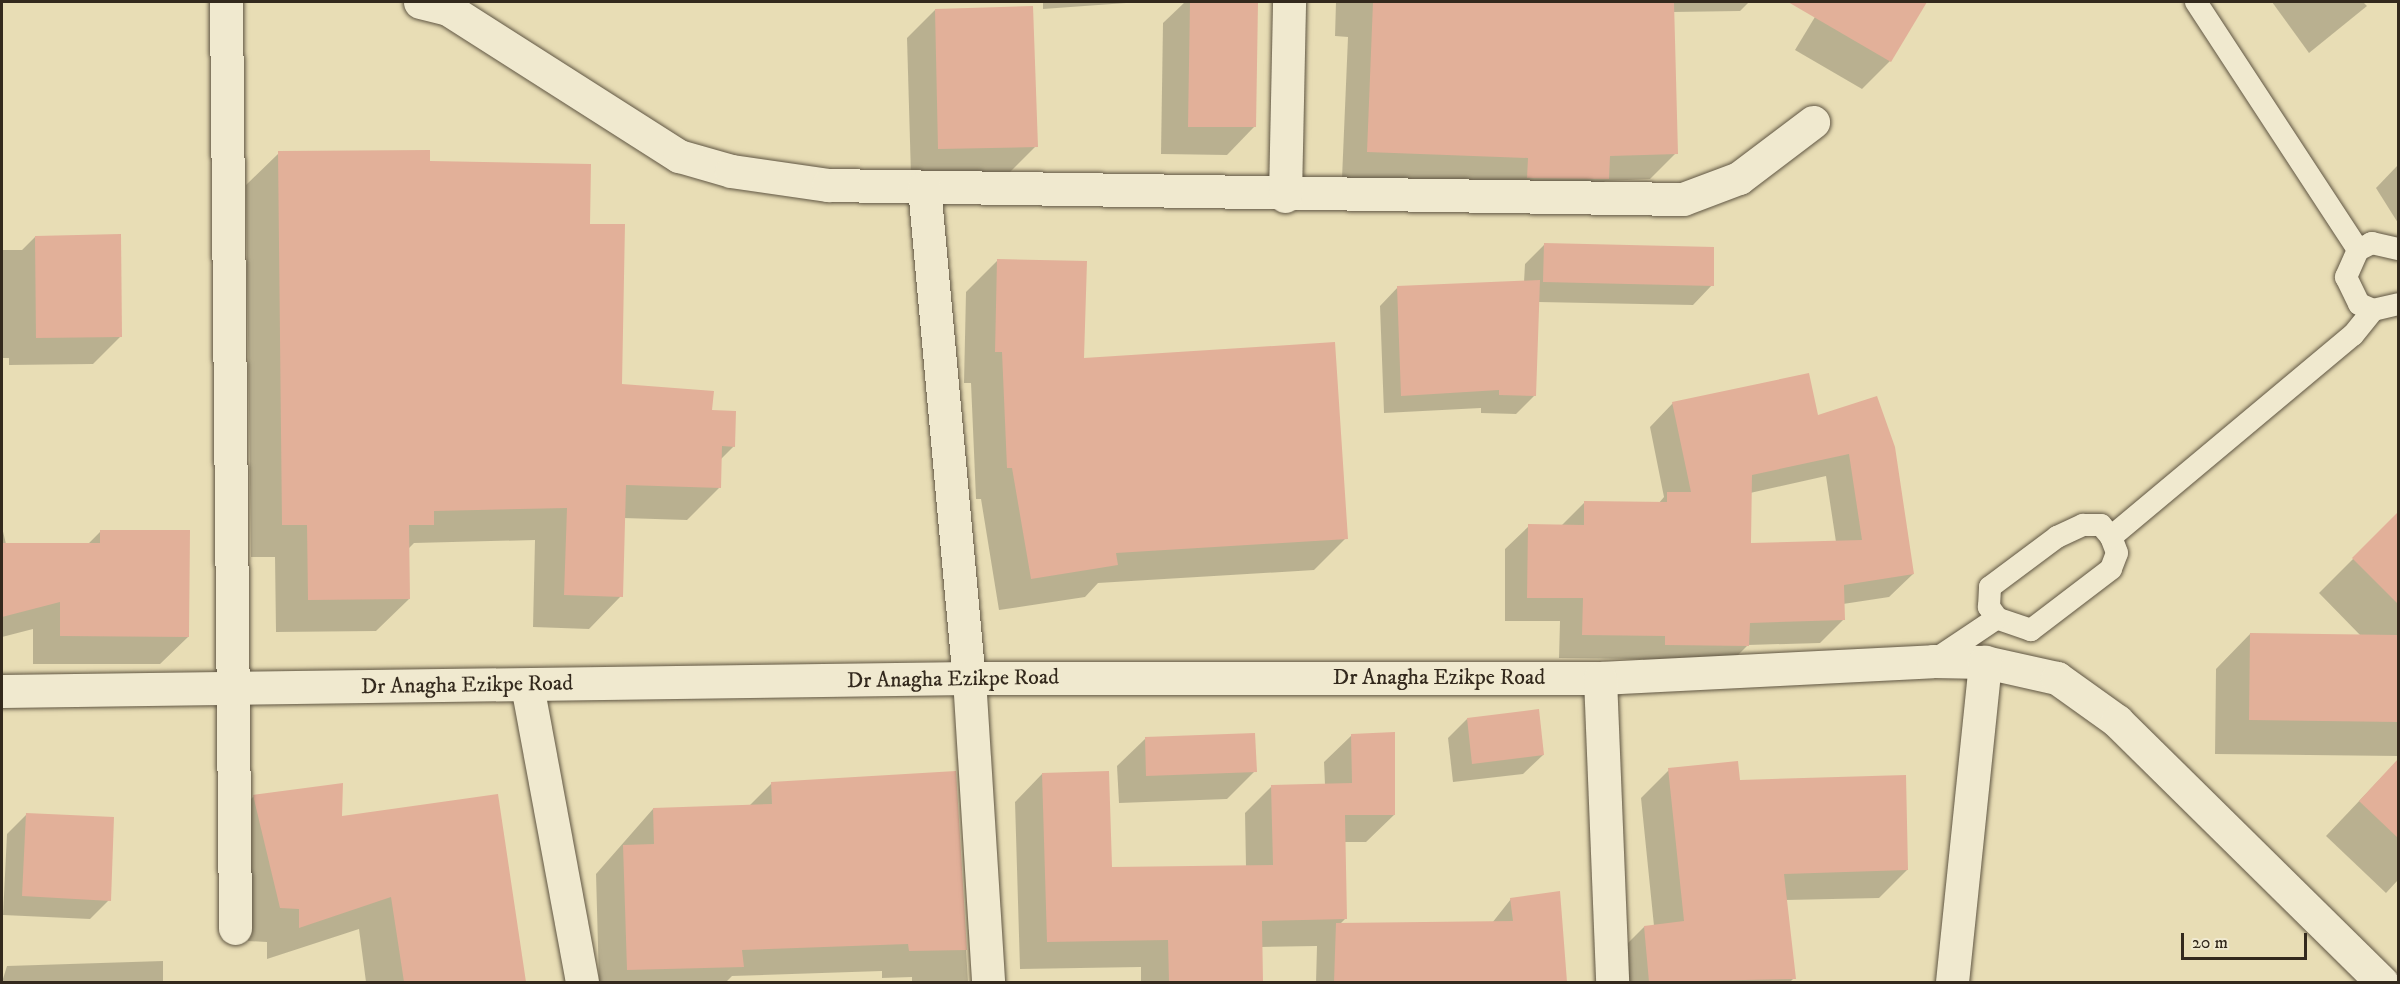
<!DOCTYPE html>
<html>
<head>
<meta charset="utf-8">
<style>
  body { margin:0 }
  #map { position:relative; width:2400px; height:984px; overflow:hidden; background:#e8ddb5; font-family:"IM FELL DW Pica",serif }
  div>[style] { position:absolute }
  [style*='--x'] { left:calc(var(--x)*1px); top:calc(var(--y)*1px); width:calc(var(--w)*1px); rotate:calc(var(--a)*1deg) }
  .shadow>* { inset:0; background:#0003 }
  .building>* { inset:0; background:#e2b099 }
  .roads { filter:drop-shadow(0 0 2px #605643) drop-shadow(0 0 2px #605643) }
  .service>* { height:22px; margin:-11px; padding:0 11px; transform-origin:11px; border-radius:11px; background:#f0e9cf }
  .minor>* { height:33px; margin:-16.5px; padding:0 16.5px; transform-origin:16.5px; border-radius:16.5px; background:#f0e9cf }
  .tertiary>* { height:33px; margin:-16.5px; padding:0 16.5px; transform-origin:16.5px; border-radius:16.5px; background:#f0e9cf }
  span { translate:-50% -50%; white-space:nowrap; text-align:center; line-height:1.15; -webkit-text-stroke:6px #f0e9cf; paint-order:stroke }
  .street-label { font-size:22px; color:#33291d }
  .frame { position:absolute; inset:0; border:3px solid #33291d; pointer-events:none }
  .scale { position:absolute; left:2181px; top:933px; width:126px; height:27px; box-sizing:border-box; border:3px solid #33291d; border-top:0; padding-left:8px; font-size:18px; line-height:21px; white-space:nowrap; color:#33291d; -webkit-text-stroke:4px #f0e9cf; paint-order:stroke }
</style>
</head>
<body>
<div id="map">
  <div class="shadow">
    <i style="clip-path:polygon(1043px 2px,1140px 2px,1043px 9px)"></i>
    <i style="clip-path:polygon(1185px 2px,1256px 2px,1254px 127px,1227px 155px,1161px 154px,1163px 23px)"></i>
    <i style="clip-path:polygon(1336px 2px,1749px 2px,1740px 11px,1673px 12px,1676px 153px,1650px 179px,1605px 181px,1581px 205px,1342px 178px,1348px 37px,1335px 36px)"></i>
    <i style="clip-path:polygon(1824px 2px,1925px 2px,1890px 61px,1862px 89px,1795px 50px)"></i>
    <i style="clip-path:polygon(2272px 2px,2363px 2px,2367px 6px,2309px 53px)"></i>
    <i style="clip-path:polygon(935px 10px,1036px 146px,1008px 174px,911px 176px,907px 38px)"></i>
    <i style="clip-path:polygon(279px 153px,429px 163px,588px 225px,620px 385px,710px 411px,734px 446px,720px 460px,719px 488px,687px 520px,623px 518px,621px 596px,589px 629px,533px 627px,535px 540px,414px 543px,408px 549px,409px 599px,376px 631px,276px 632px,275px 557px,251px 557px,246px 185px)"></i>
    <i style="clip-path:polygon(2398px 165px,2398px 223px,2376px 188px)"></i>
    <i style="clip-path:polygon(35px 237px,121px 336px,93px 364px,9px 365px,9px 358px,2px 358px,2px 250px,22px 250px)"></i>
    <i style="clip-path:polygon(1544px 245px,1712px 285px,1693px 305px,1538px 302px,1534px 396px,1516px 414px,1481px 413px,1481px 408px,1384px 413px,1380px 306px,1398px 287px,1524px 282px,1525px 264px)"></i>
    <i style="clip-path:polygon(998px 260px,1083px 360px,1346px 538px,1314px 570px,1098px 583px,1085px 597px,999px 610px,981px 499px,976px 499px,971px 383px,964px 383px,966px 292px)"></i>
    <i style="clip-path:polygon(evenodd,1876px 397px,1913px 574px,1889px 597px,1843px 604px,1843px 620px,1820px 643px,1748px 645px,1724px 669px,1643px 668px,1643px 659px,1559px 658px,1560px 621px,1505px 621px,1505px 549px,1529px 526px,1561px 526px,1585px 502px,1658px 504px,1664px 497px,1650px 427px,1673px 403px,1817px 417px,1876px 397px,1826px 476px,1836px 542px,1749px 545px,1750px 493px,1826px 476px)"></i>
    <i style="clip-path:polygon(2398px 514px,2398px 756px,2215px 754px,2216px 669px,2250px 634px,2361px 636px,2319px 593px)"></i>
    <i style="clip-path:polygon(2px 527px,6px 544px,88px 544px,100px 532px,188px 637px,160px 664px,33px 664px,33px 629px,2px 637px)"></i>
    <i style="clip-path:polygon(1467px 719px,1543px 755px,1523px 774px,1453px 782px,1448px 738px)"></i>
    <i style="clip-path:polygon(1352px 735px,1394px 815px,1366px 842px,1344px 842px,1345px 919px,1340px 924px,1492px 923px,1511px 899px,1558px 892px,1566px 982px,1316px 982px,1317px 946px,1261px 947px,1262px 982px,1141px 982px,1141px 967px,1020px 969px,1015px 802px,1042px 774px,1110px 869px,1246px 867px,1245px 813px,1272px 786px,1325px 785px,1324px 762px)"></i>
    <i style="clip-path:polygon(1145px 739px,1255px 771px,1227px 799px,1119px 803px,1117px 766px)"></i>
    <i style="clip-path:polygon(2398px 760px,2398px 880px,2386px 893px,2326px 836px)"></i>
    <i style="clip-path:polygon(1669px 770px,1739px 781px,1907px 870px,1879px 898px,1786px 900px,1794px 978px,1790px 982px,1619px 982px,1616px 955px,1644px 927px,1654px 926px,1641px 798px)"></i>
    <i style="clip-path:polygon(955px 772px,968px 982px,912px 982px,912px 977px,882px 978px,882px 971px,732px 976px,726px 982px,599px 982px,596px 874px,653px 809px,749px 806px,772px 783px)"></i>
    <i style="clip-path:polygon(254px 796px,340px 818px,497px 796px,524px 982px,366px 982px,359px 929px,267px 959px,267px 942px,248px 941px,221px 829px)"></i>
    <i style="clip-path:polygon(26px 815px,109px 900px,90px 919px,3px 915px,7px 834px)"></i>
    <i style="clip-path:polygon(163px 961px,163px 982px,2px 982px,7px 966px)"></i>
  </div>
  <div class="building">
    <i style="clip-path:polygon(1190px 2px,1258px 2px,1256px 127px,1188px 127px)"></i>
    <i style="clip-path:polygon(1373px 2px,1674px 2px,1678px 154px,1610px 156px,1609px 179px,1527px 178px,1528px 158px,1367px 152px)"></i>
    <i style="clip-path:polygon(1788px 2px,1927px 2px,1891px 62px)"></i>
    <i style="clip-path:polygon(1033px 6px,1038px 147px,938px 149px,935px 9px)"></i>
    <i style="clip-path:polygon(430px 150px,430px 161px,591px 164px,590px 224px,625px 224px,622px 384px,714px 391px,712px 410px,736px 411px,735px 447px,722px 446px,721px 488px,626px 485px,623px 597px,564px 595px,567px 508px,434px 511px,434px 525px,409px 525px,410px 599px,308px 600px,307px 525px,282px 525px,278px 151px)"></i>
    <i style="clip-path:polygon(121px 234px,122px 337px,36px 338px,35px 236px)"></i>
    <i style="clip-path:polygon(1544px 243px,1714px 247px,1714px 286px,1543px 282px)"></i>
    <i style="clip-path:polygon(997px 259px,1087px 261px,1084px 358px,1335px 342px,1348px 539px,1116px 553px,1118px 565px,1031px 579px,1012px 468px,1007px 468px,1002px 352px,995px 352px)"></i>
    <i style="clip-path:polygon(1540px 280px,1536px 396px,1499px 395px,1499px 390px,1401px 396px,1397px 286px)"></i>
    <i style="clip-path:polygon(evenodd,1809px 373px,1818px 415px,1877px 396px,1895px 447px,1914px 574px,1844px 585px,1845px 620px,1750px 623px,1749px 646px,1665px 645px,1665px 636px,1582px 635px,1583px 598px,1527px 598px,1528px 524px,1584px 525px,1584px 501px,1667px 502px,1667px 492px,1691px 492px,1672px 402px,1809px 373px,1849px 454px,1862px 540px,1751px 543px,1752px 475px,1849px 454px)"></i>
    <i style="clip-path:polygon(2398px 512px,2398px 604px,2352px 558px)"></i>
    <i style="clip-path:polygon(100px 530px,190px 530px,189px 637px,60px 636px,60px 602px,2px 617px,2px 543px,100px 543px)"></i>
    <i style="clip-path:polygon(2250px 633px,2398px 635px,2398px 722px,2249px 720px)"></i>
    <i style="clip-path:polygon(1539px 709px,1544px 755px,1472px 764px,1467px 718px)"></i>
    <i style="clip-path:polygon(1395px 732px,1395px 815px,1345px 815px,1347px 919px,1262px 921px,1263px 982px,1169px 982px,1168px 940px,1047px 942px,1042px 773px,1109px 771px,1112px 867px,1273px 865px,1271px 785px,1352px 783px,1351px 734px)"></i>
    <i style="clip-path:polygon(1255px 733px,1257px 772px,1146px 776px,1145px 737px)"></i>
    <i style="clip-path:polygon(2398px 759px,2398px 838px,2359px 801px)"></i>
    <i style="clip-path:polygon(1738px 761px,1740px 780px,1906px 775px,1908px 870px,1784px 874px,1796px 979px,1649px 982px,1644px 926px,1684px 921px,1668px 768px)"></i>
    <i style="clip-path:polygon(956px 771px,967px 950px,909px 951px,908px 944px,742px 950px,744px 967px,627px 970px,623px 845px,654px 844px,653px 808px,772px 804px,771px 782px)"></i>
    <i style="clip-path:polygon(343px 783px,342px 816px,498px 794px,526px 982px,404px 982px,391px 897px,299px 928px,299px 909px,280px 908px,253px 795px)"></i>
    <i style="clip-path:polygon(26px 813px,114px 817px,111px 901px,22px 896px)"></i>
    <i style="clip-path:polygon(1560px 891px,1567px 982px,1334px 982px,1336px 923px,1513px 921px,1510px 898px)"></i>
  </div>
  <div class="roads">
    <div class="service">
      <i style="--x:2196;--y:2;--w:296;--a:56.8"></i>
      <i style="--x:2398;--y:249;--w:27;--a:-167"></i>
      <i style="--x:2372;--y:243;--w:16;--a:153"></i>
      <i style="--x:2358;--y:250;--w:30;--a:114"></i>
      <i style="--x:2346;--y:277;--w:30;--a:64"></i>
      <i style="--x:2359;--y:304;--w:15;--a:23"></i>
      <i style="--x:2373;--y:310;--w:26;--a:-13"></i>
      <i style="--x:2083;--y:525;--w:18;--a:0"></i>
      <i style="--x:2101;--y:525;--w:16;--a:50"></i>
      <i style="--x:2111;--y:537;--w:17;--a:69"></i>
      <i style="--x:2117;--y:553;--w:17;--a:111"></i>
      <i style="--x:2111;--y:569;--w:101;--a:142.7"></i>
      <i style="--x:2031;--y:630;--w:36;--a:-161"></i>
      <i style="--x:1997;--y:618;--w:14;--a:-126"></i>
      <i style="--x:1989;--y:607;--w:20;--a:-87"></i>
      <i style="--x:1990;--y:587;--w:84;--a:-36.7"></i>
      <i style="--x:2057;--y:537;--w:29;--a:-25"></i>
      <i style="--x:2111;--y:537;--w:315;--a:-39.9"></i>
      <i style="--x:2353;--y:335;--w:32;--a:-51"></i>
      <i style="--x:1933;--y:661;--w:77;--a:-33.9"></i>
    </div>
    <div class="minor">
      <i style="--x:226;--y:2;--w:926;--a:89.44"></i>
      <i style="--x:420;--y:2;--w:29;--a:14"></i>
      <i style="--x:448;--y:9;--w:274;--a:32.5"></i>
      <i style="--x:679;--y:156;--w:54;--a:16.1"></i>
      <i style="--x:731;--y:171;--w:98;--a:8.2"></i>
      <i style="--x:828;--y:185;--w:855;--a:0.94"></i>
      <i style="--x:1683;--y:199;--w:60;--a:-20.6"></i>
      <i style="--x:1739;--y:178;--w:93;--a:-37.1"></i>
      <i style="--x:924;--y:187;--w:493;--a:84.8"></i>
      <i style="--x:969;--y:678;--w:305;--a:86.4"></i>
      <i style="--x:1285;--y:196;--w:194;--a:-88.8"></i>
      <i style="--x:1600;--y:678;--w:333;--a:-2.9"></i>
      <i style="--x:1933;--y:661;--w:52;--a:1.1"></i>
      <i style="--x:1985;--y:662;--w:74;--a:12.5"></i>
      <i style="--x:2057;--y:678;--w:74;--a:35.6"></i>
      <i style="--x:2117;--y:721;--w:372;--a:44.6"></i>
      <i style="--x:527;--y:685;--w:302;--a:79.5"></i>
      <i style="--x:1952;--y:982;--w:322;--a:-84.1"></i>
    </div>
    <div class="tertiary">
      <i style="--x:2;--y:691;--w:967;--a:-0.77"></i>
      <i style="--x:969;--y:678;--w:631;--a:0"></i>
      <i style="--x:1600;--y:678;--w:304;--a:87.7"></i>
    </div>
  </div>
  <div class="street-label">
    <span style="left:1439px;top:678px">Dr Anagha Ezikpe Road</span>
    <span style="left:953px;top:679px;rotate:-1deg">Dr Anagha Ezikpe Road</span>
    <span style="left:467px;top:685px;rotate:-1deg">Dr Anagha Ezikpe Road</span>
  </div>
  <div class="frame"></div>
  <div class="scale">20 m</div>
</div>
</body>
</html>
